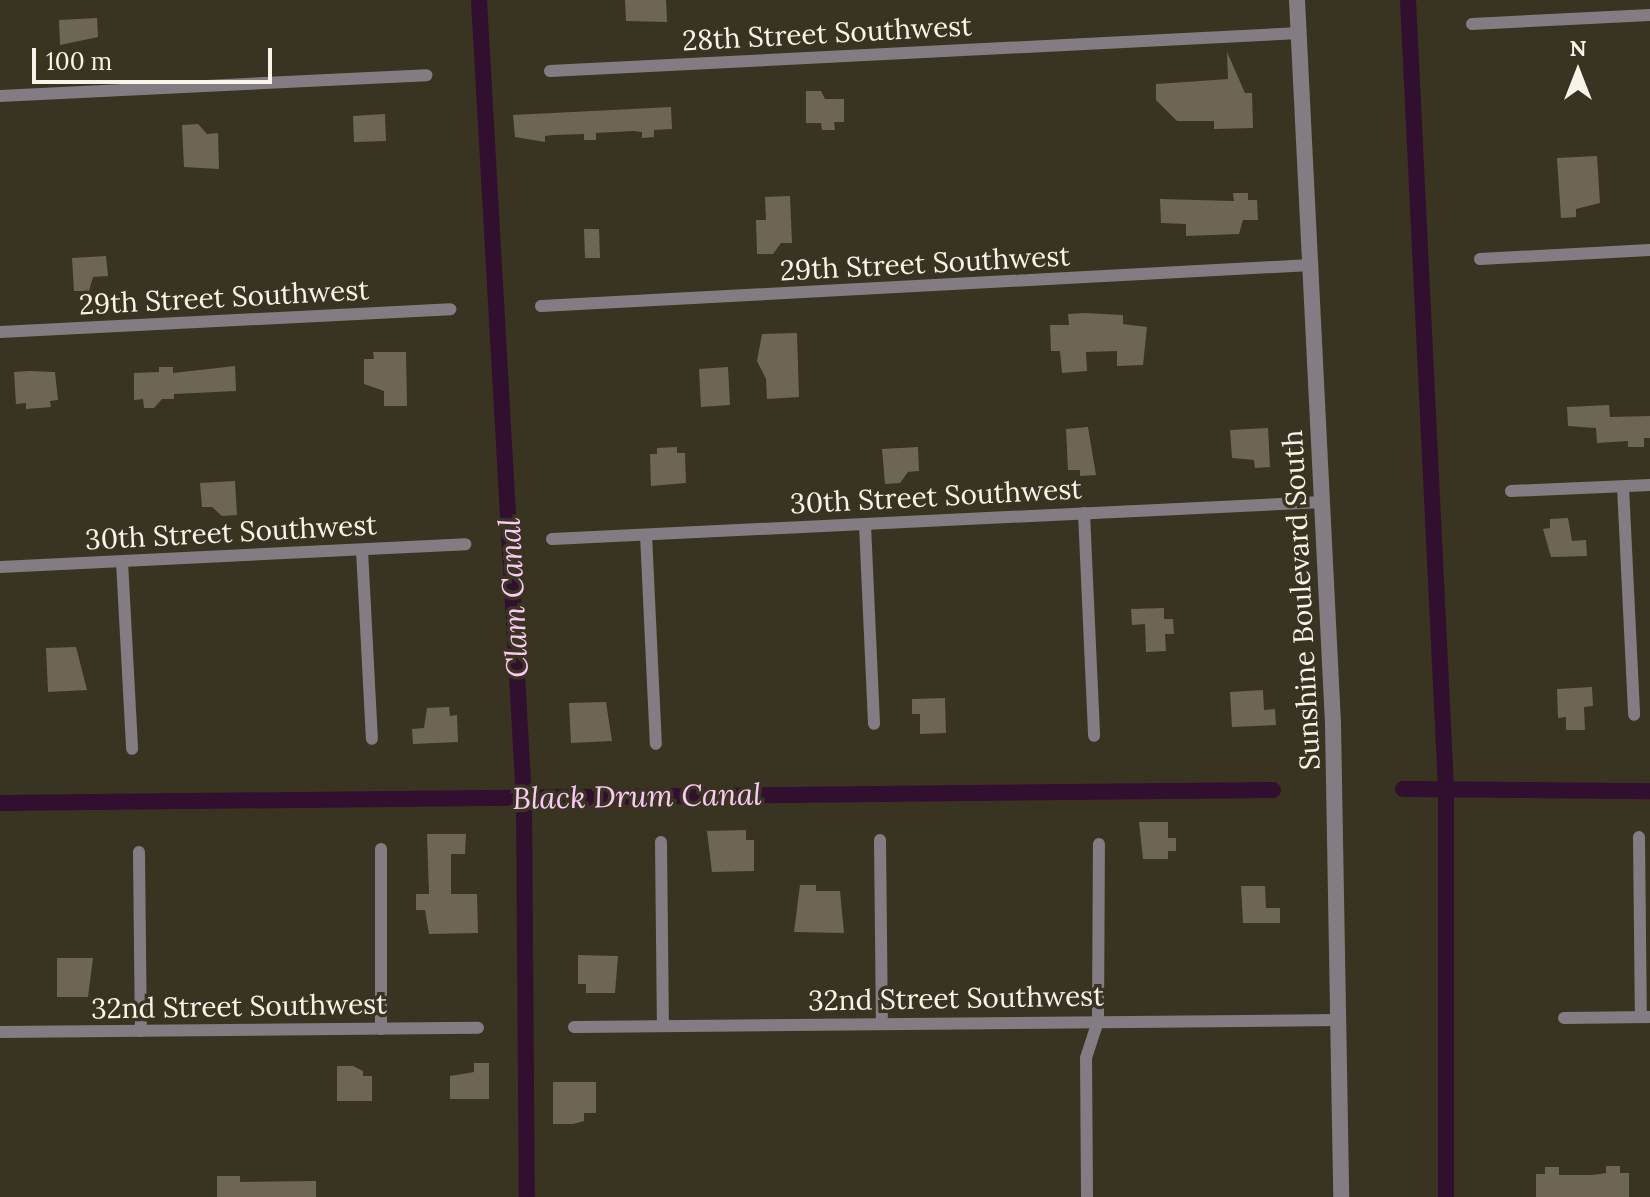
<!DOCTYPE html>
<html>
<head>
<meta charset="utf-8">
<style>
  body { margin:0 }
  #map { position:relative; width:1650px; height:1197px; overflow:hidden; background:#393322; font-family:Lora,serif }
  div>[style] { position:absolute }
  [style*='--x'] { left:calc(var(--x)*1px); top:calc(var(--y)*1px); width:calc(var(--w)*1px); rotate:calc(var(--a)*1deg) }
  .canal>* { height:16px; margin:-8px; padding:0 8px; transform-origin:8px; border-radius:8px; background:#310f2f }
  .building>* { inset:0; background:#6d6654 }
  .minor>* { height:12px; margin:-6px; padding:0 6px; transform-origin:6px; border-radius:6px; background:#847c83 }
  .tertiary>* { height:16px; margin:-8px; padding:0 8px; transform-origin:8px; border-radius:8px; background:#847c83 }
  span { translate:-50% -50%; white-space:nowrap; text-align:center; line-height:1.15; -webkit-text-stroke:7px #393322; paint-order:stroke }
  .street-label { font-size:28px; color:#f8f4e9 }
  .water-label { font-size:30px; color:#fdcaf7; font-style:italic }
  .north { position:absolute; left:1538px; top:32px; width:80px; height:80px; -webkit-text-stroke:6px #393322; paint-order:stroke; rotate:0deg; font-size:22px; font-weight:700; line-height:32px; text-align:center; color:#f8f4e9 }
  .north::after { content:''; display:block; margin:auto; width:28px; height:36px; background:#f8f4e9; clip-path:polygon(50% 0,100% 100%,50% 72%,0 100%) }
  .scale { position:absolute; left:32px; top:48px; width:240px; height:36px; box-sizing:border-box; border:4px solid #f8f4e9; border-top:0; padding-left:10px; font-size:24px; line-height:28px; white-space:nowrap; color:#f8f4e9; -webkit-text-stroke:6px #393322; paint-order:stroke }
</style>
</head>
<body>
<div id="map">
  <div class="canal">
    <i style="--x:479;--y:0;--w:800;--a:86.78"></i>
    <i style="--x:524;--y:799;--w:398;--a:89.6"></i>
    <i style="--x:1408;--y:0;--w:790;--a:87.24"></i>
    <i style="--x:1446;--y:789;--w:408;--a:90"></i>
    <i style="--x:1403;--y:789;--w:247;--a:0.5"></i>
    <i style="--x:0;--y:803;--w:1273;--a:-0.59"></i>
  </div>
  <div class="building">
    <i style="clip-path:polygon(625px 0,666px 0,667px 22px,626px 21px)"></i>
    <i style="clip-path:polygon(97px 18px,98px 37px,60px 45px,59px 20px)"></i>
    <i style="clip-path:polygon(1227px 52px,1245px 93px,1252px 93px,1253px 128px,1214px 129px,1214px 121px,1177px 121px,1156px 100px,1156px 84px,1228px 79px)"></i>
    <i style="clip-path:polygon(806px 91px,821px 91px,825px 99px,844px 99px,844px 122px,834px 122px,835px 130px,822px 130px,821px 123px,806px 123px)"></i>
    <i style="clip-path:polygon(671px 107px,672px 129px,654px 130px,654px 137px,642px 138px,642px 132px,633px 131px,596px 133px,596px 140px,584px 140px,584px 134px,553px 135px,545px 136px,545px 142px,515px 137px,513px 115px)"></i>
    <i style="clip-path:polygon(385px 114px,386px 141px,354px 142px,353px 116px)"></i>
    <i style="clip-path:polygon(198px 124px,207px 134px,218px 133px,219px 169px,184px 167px,182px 125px)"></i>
    <i style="clip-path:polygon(1597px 156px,1600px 203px,1576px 209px,1576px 217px,1561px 218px,1557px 158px)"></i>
    <i style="clip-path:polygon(1233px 193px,1248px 193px,1248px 200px,1257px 200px,1258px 220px,1243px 220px,1239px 234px,1186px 236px,1186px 224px,1161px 223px,1160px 199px,1234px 201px)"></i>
    <i style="clip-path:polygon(790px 196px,792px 243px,781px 243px,773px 254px,757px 254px,756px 220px,766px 220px,765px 197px)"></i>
    <i style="clip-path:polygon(584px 229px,599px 229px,600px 258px,585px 258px)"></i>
    <i style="clip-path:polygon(106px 256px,108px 276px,93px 277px,89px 291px,74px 291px,72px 258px)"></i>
    <i style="clip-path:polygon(1084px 313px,1123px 315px,1123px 324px,1147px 327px,1143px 365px,1117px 366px,1117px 351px,1086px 352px,1087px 371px,1062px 373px,1060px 351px,1051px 351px,1050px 325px,1069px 325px,1068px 314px)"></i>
    <i style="clip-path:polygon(797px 333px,799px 397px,767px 399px,766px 379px,757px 361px,762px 334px)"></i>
    <i style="clip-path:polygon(373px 352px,406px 352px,407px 406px,384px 406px,384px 391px,364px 384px,364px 359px,374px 359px)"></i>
    <i style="clip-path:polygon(235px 366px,236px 391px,174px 394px,174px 399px,162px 399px,154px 408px,144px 408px,143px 399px,134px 400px,134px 373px,159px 372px,159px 367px,173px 367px,173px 373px)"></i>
    <i style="clip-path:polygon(728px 367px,730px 405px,701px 407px,699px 369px)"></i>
    <i style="clip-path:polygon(29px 371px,55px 372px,58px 400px,50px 401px,51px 407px,26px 409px,26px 403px,16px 404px,14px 372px)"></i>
    <i style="clip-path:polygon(1609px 405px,1610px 417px,1650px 416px,1650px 438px,1644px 438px,1644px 447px,1628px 447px,1628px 441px,1597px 443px,1596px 428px,1568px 426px,1567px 407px)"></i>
    <i style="clip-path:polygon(1088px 427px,1096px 475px,1080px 476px,1080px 470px,1068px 470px,1066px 429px)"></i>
    <i style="clip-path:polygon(1268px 428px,1270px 467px,1255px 468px,1254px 460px,1232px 458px,1230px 430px)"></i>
    <i style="clip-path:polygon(677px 447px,677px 453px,685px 453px,686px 483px,651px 486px,650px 454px,657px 454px,657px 448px)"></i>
    <i style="clip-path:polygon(918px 447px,919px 471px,908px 472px,900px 483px,885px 484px,882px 449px)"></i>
    <i style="clip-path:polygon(235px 481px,237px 515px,222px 516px,212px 507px,202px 507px,200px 483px)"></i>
    <i style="clip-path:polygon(1568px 518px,1572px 541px,1586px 540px,1587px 556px,1551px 557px,1543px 529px,1550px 528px,1550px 519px)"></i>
    <i style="clip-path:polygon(1164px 608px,1164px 619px,1173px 619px,1174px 634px,1165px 634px,1166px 651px,1146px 652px,1145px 624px,1132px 625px,1131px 609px)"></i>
    <i style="clip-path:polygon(76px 647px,87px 690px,48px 692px,46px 648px)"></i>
    <i style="clip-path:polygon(1592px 687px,1593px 706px,1584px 707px,1585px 730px,1566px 730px,1566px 717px,1558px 718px,1557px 689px)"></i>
    <i style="clip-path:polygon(1263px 690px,1264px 710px,1275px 709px,1276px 725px,1232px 727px,1230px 692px)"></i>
    <i style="clip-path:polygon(945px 698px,946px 733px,920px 734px,920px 714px,912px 714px,912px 699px)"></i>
    <i style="clip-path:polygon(606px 702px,612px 741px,571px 743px,569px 703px)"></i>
    <i style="clip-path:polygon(449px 707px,450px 716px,457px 715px,458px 742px,413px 744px,412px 729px,424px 728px,427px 708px)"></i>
    <i style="clip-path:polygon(1139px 822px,1168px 822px,1168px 838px,1176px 838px,1176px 851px,1168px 851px,1168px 859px,1143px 859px)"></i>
    <i style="clip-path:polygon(746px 830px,746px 840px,754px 840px,754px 871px,712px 872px,707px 831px)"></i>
    <i style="clip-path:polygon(427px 834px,466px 834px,465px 854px,451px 854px,451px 894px,477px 894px,478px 933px,429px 934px,425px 910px,416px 910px,416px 894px,429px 894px)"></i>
    <i style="clip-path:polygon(800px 885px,816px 885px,816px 891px,840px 891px,844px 933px,794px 932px)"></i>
    <i style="clip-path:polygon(1241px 886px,1265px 886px,1266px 908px,1280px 908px,1280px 923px,1243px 923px)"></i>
    <i style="clip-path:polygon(578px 955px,618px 956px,615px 993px,586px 993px,586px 984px,578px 984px)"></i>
    <i style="clip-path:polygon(57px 958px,93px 958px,88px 997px,57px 997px)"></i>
    <i style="clip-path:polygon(474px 1063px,489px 1063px,489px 1099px,450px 1099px,450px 1076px,474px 1072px)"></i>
    <i style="clip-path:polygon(337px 1066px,353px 1066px,363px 1071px,363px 1076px,372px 1076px,372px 1101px,337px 1101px)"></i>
    <i style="clip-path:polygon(553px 1082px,596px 1082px,596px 1113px,584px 1113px,584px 1121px,573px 1124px,553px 1124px)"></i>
    <i style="clip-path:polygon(1606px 1166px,1620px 1166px,1620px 1173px,1629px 1173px,1629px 1197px,1536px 1197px,1536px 1174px,1545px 1174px,1545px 1167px,1559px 1167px,1559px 1175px,1592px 1175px,1606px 1173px)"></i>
    <i style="clip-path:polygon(217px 1176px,240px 1176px,240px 1182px,316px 1181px,316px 1197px,217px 1197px)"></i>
  </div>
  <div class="minor">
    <i style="--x:1472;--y:24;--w:178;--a:-2.9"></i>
    <i style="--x:550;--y:71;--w:750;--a:-2.9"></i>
    <i style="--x:0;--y:96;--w:427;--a:-2.8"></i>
    <i style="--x:1480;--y:259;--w:170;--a:-3"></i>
    <i style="--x:541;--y:306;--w:770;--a:-3.05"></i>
    <i style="--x:0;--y:332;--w:451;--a:-2.9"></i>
    <i style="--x:1623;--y:487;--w:228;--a:87.2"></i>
    <i style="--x:1511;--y:491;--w:139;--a:-2.5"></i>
    <i style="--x:1084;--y:513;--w:223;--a:87.4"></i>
    <i style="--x:865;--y:525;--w:199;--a:87.4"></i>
    <i style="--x:646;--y:535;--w:209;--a:87.3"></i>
    <i style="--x:552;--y:539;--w:771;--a:-2.75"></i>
    <i style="--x:362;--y:550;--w:189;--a:87"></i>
    <i style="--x:122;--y:562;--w:187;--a:86.9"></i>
    <i style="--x:0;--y:567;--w:466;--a:-2.8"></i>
    <i style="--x:1639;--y:837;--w:180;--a:89.4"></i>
    <i style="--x:880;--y:840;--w:183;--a:89.4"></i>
    <i style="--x:661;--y:842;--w:184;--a:89.4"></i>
    <i style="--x:381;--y:849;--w:180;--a:90"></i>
    <i style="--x:139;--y:852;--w:179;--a:89.4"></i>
    <i style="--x:1564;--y:1018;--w:86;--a:-0.7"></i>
    <i style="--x:574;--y:1027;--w:765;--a:-0.52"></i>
    <i style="--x:0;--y:1032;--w:478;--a:-0.5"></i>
    <i style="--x:1087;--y:1197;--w:139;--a:-90.4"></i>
    <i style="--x:1086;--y:1058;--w:40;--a:-72"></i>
    <i style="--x:1098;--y:1020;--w:176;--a:-89.7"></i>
  </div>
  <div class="tertiary">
    <i style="--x:1297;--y:0;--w:725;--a:87.15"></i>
    <i style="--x:1333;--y:724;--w:473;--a:89"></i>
  </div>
  <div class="street-label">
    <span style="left:827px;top:33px;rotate:-3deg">28th Street Southwest</span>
    <span style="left:925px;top:263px;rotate:-3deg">29th Street Southwest</span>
    <span style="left:224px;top:297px;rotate:-3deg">29th Street Southwest</span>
    <span style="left:936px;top:496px;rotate:-3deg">30th Street Southwest</span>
    <span style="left:231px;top:532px;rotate:-3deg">30th Street Southwest</span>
    <span style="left:1301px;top:600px;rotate:-93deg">Sunshine Boulevard South</span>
    <span style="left:956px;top:998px;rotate:-1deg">32nd Street Southwest</span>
    <span style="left:239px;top:1006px;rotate:-1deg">32nd Street Southwest</span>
  </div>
  <div class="water-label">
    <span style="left:513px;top:598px;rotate:-93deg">Clam Canal</span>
    <span style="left:637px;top:796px;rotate:-1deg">Black Drum Canal</span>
  </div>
  <div class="north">N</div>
  <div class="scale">100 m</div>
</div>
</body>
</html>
